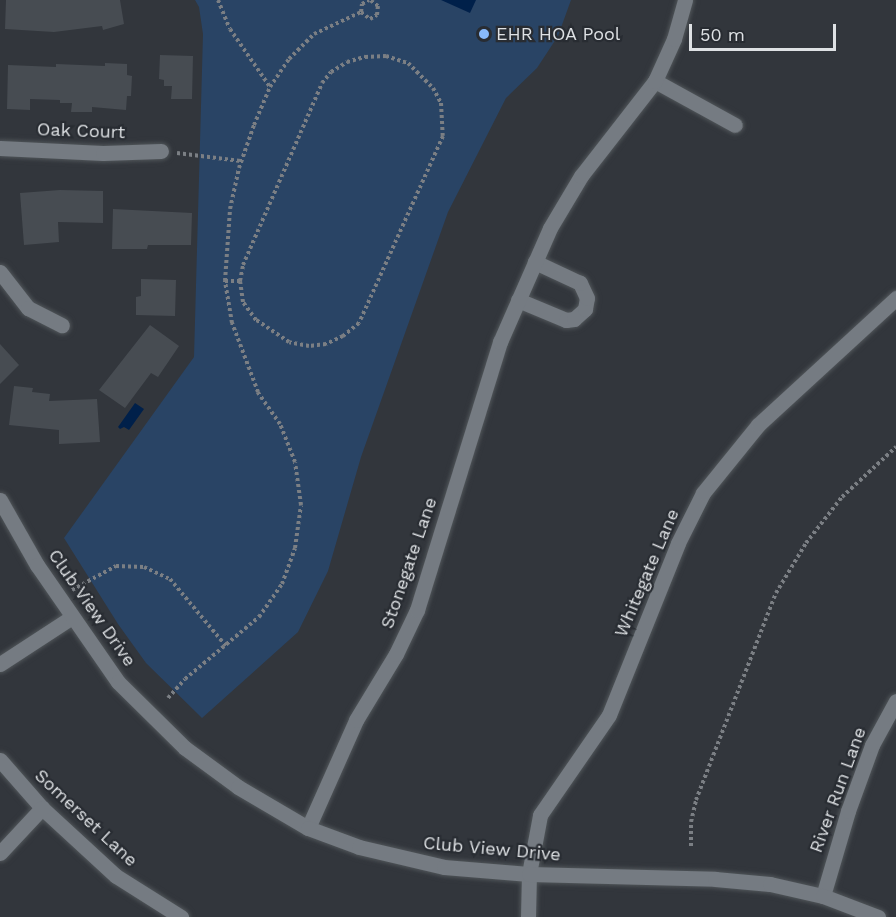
<!DOCTYPE html>
<html>
<head>
<meta charset="utf-8">
<style>
  body { margin:0 }
  #map { position:relative; width:896px; height:917px; overflow:hidden; background:#32363c; font-family:"Work Sans",sans-serif }
  div>[style] { position:absolute }
  [style*='--x'] { left:calc(var(--x)*1px); top:calc(var(--y)*1px); width:calc(var(--w)*1px); rotate:calc(var(--a)*1deg) }
  .green>* { inset:0; background:#294465 }
  .water>* { inset:0; background:#00204a }
  .building>* { inset:0; background:#474c52 }
  .path>* { height:4px; margin-top:-2px; transform-origin:0; background:repeating-linear-gradient(90deg,#7b7f84 0 3px,transparent 0 6px) }
  .roads { filter:drop-shadow(0 0 2px #505559) drop-shadow(0 0 2px #505559) }
  .minor>* { height:15px; margin:-7.5px; padding:0 7.5px; transform-origin:7.5px; border-radius:7.5px; background:#757b82 }
  .tertiary>* { height:15px; margin:-7.5px; padding:0 7.5px; transform-origin:7.5px; border-radius:7.5px; background:#757b82 }
  .dots>* { width:16px; height:16px; translate:-50% -50%; box-sizing:border-box; border:3px solid #282c32; border-radius:50% }
  span { translate:-50% -50%; white-space:nowrap; text-align:center; line-height:1.15; -webkit-text-stroke:4.5px #282c32; paint-order:stroke }
  .poi-label { font-size:18px; color:#dee1e4 }
  .left { translate:0 -50%; text-align:left }
  .street-label { font-size:18px; color:#dee1e4 }
  .scale { position:absolute; left:689px; top:24px; width:147px; height:27px; box-sizing:border-box; border:3px solid #dee1e4; border-top:0; padding-left:8px; font-size:18px; line-height:21px; white-space:nowrap; color:#dee1e4; -webkit-text-stroke:4px #282c32; paint-order:stroke }
</style>
</head>
<body>
<div id="map">
  <div class="green">
    <i style="clip-path:polygon(195px 0,571px 0,558px 36px,537px 68px,506px 98px,448px 212px,361px 457px,328px 571px,298px 632px,202px 718px,146px 663px,118px 624px,64px 538px,194px 357px,203px 34px,199px 7px)"></i>
  </div>
  <div class="water">
    <i style="clip-path:polygon(441px 0,476px 0,470px 13px)"></i>
    <i style="clip-path:polygon(135px 403px,144px 409px,129px 430px,124px 427px,120px 429px,118px 427px)"></i>
  </div>
  <div class="building">
    <i style="clip-path:polygon(6px 0,120px 0,124px 24px,103px 30px,102px 26px,54px 32px,5px 29px)"></i>
    <i style="clip-path:polygon(160px 55px,193px 56px,192px 99px,171px 99px,172px 86px,164px 86px,164px 80px,159px 79px)"></i>
    <i style="clip-path:polygon(105px 63px,127px 64px,127px 75px,132px 76px,131px 96px,127px 96px,126px 110px,92px 107px,92px 112px,71px 112px,72px 103px,60px 103px,60px 100px,30px 99px,30px 110px,7px 109px,8px 65px,56px 67px,56px 64px,105px 66px)"></i>
    <i style="clip-path:polygon(60px 190px,103px 191px,103px 223px,58px 222px,59px 242px,24px 245px,20px 193px)"></i>
    <i style="clip-path:polygon(113px 209px,192px 213px,191px 245px,148px 245px,147px 249px,112px 249px)"></i>
    <i style="clip-path:polygon(141px 279px,176px 280px,175px 316px,136px 315px,136px 297px,141px 296px)"></i>
    <i style="clip-path:polygon(150px 325px,179px 346px,158px 377px,151px 373px,125px 408px,99px 390px)"></i>
    <i style="clip-path:polygon(0 344px,19px 365px,0 384px)"></i>
    <i style="clip-path:polygon(14px 386px,33px 388px,32px 392px,50px 394px,49px 401px,97px 399px,100px 442px,59px 444px,59px 430px,9px 425px)"></i>
  </div>
  <div class="path">
    <i style="--x:218;--y:0;--w:31;--a:68"></i>
    <i style="--x:230;--y:29;--w:70;--a:55.4"></i>
    <i style="--x:361;--y:12;--w:11;--a:38"></i>
    <i style="--x:370;--y:19;--w:8;--a:-30"></i>
    <i style="--x:377;--y:15;--w:9;--a:-84"></i>
    <i style="--x:378;--y:6;--w:10;--a:-143"></i>
    <i style="--x:361;--y:12;--w:8;--a:-83"></i>
    <i style="--x:362;--y:4;--w:8;--a:-30"></i>
    <i style="--x:386;--y:56;--w:23;--a:18"></i>
    <i style="--x:408;--y:63;--w:35;--a:45"></i>
    <i style="--x:433;--y:88;--w:17;--a:62"></i>
    <i style="--x:441;--y:103;--w:33;--a:87"></i>
    <i style="--x:443;--y:136;--w:205;--a:114.2"></i>
    <i style="--x:359;--y:323;--w:21;--a:141"></i>
    <i style="--x:343;--y:336;--w:19;--a:155"></i>
    <i style="--x:326;--y:344;--w:17;--a:173"></i>
    <i style="--x:309;--y:346;--w:20;--a:-169"></i>
    <i style="--x:289;--y:342;--w:40;--a:-146"></i>
    <i style="--x:256;--y:320;--w:22;--a:-126"></i>
    <i style="--x:243;--y:302;--w:21;--a:-98"></i>
    <i style="--x:240;--y:281;--w:16;--a:-79"></i>
    <i style="--x:243;--y:265;--w:198;--a:-66.5"></i>
    <i style="--x:322;--y:83;--w:14;--a:-51"></i>
    <i style="--x:331;--y:72;--w:19;--a:-32"></i>
    <i style="--x:347;--y:62;--w:19;--a:-16"></i>
    <i style="--x:365;--y:57;--w:21;--a:-3"></i>
    <i style="--x:177;--y:153;--w:64;--a:7.1"></i>
    <i style="--x:225;--y:281;--w:15;--a:0"></i>
    <i style="--x:72;--y:590;--w:50;--a:-28.6"></i>
    <i style="--x:116;--y:566;--w:28;--a:2"></i>
    <i style="--x:144;--y:567;--w:29;--a:25"></i>
    <i style="--x:170;--y:579;--w:87;--a:50.1"></i>
    <i style="--x:168;--y:698;--w:25;--a:-48"></i>
    <i style="--x:185;--y:679;--w:97;--a:-40"></i>
    <i style="--x:259;--y:617;--w:40;--a:-55.1"></i>
    <i style="--x:282;--y:584;--w:38;--a:-70"></i>
    <i style="--x:295;--y:548;--w:43;--a:-82.1"></i>
    <i style="--x:301;--y:505;--w:43;--a:-97.9"></i>
    <i style="--x:295;--y:462;--w:41;--a:-111.5"></i>
    <i style="--x:280;--y:424;--w:39;--a:-125"></i>
    <i style="--x:258;--y:392;--w:74;--a:-110.6"></i>
    <i style="--x:232;--y:323;--w:43;--a:-99.5"></i>
    <i style="--x:225;--y:281;--w:72;--a:-86"></i>
    <i style="--x:230;--y:209;--w:42;--a:-77.6"></i>
    <i style="--x:239;--y:168;--w:46;--a:-70.8"></i>
    <i style="--x:254;--y:125;--w:41;--a:-67.2"></i>
    <i style="--x:270;--y:87;--w:34;--a:-56"></i>
    <i style="--x:289;--y:59;--w:35;--a:-45"></i>
    <i style="--x:314;--y:34;--w:52;--a:-25.1"></i>
    <i style="--x:691;--y:846;--w:24;--a:-90"></i>
    <i style="--x:691;--y:822;--w:23;--a:-77"></i>
    <i style="--x:696;--y:800;--w:222;--a:-68.9"></i>
    <i style="--x:776;--y:593;--w:58;--a:-59"></i>
    <i style="--x:806;--y:543;--w:58;--a:-52"></i>
    <i style="--x:842;--y:497;--w:74;--a:-42.8"></i>
  </div>
  <div class="roads">
    <div class="minor">
      <i style="--x:655;--y:81;--w:91;--a:28.8"></i>
      <i style="--x:0;--y:148;--w:103;--a:2.8"></i>
      <i style="--x:103;--y:153;--w:58;--a:-2"></i>
      <i style="--x:0;--y:272;--w:46;--a:52.1"></i>
      <i style="--x:28;--y:308;--w:38;--a:27"></i>
      <i style="--x:518;--y:300;--w:52;--a:22.6"></i>
      <i style="--x:566;--y:320;--w:8;--a:-7"></i>
      <i style="--x:574;--y:319;--w:15;--a:-42"></i>
      <i style="--x:585;--y:309;--w:11;--a:-80"></i>
      <i style="--x:587;--y:298;--w:17;--a:-115"></i>
      <i style="--x:580;--y:283;--w:50;--a:-155"></i>
      <i style="--x:0;--y:664;--w:86;--a:-33.1"></i>
      <i style="--x:0;--y:760;--w:64;--a:48.8"></i>
      <i style="--x:42;--y:808;--w:100;--a:42.6"></i>
      <i style="--x:116;--y:876;--w:77;--a:32.2"></i>
      <i style="--x:308;--y:828;--w:118;--a:-66"></i>
      <i style="--x:356;--y:720;--w:77;--a:-58.8"></i>
      <i style="--x:396;--y:654;--w:49;--a:-64.5"></i>
      <i style="--x:417;--y:610;--w:281;--a:-72.8"></i>
      <i style="--x:500;--y:342;--w:124;--a:-66.3"></i>
      <i style="--x:550;--y:228;--w:61;--a:-59.2"></i>
      <i style="--x:581;--y:176;--w:120;--a:-52.1"></i>
      <i style="--x:655;--y:81;--w:46;--a:-65.7"></i>
      <i style="--x:674;--y:39;--w:41;--a:-74.2"></i>
      <i style="--x:0;--y:853;--w:62;--a:-47"></i>
      <i style="--x:823;--y:896;--w:89;--a:-73.6"></i>
      <i style="--x:848;--y:811;--w:70;--a:-70"></i>
      <i style="--x:872;--y:745;--w:50;--a:-61.4"></i>
      <i style="--x:528;--y:917;--w:43;--a:-88.7"></i>
      <i style="--x:529;--y:874;--w:60;--a:-79.4"></i>
      <i style="--x:540;--y:815;--w:121;--a:-55.4"></i>
      <i style="--x:609;--y:715;--w:185;--a:-68.1"></i>
      <i style="--x:678;--y:543;--w:56;--a:-63.4"></i>
      <i style="--x:703;--y:493;--w:87;--a:-51"></i>
      <i style="--x:758;--y:425;--w:188;--a:-42.6"></i>
    </div>
    <div class="tertiary">
      <i style="--x:0;--y:500;--w:75;--a:60.4"></i>
      <i style="--x:37;--y:565;--w:142;--a:55.3"></i>
      <i style="--x:118;--y:682;--w:94;--a:44.6"></i>
      <i style="--x:185;--y:748;--w:66;--a:36.3"></i>
      <i style="--x:238;--y:787;--w:81;--a:30.4"></i>
      <i style="--x:308;--y:828;--w:54;--a:20.4"></i>
      <i style="--x:359;--y:847;--w:87;--a:13.2"></i>
      <i style="--x:444;--y:867;--w:85;--a:4.7"></i>
      <i style="--x:529;--y:874;--w:186;--a:1.5"></i>
      <i style="--x:715;--y:879;--w:55;--a:5.2"></i>
      <i style="--x:770;--y:884;--w:54;--a:12.8"></i>
      <i style="--x:823;--y:896;--w:59;--a:20.9"></i>
    </div>
  </div>
  <div class="dots">
    <i style="left:484px;top:34px;background:#88bafc"></i>
  </div>
  <div class="poi-label">
    <span class="left" style="left:496px;top:34px">EHR HOA Pool</span>
  </div>
  <div class="street-label">
    <span style="left:81px;top:131px;rotate:2deg">Oak Court</span>
    <span style="left:409px;top:563px;rotate:-71deg">Stonegate Lane</span>
    <span style="left:647px;top:573px;rotate:-67deg">Whitegate Lane</span>
    <span style="left:92px;top:608px;rotate:55deg">Club View Drive</span>
    <span style="left:838px;top:790px;rotate:-70deg">River Run Lane</span>
    <span style="left:86px;top:818px;rotate:43deg">Somerset Lane</span>
    <span style="left:492px;top:849px;rotate:5deg">Club View Drive</span>
  </div>
  <div class="scale">50 m</div>
</div>
</body>
</html>
